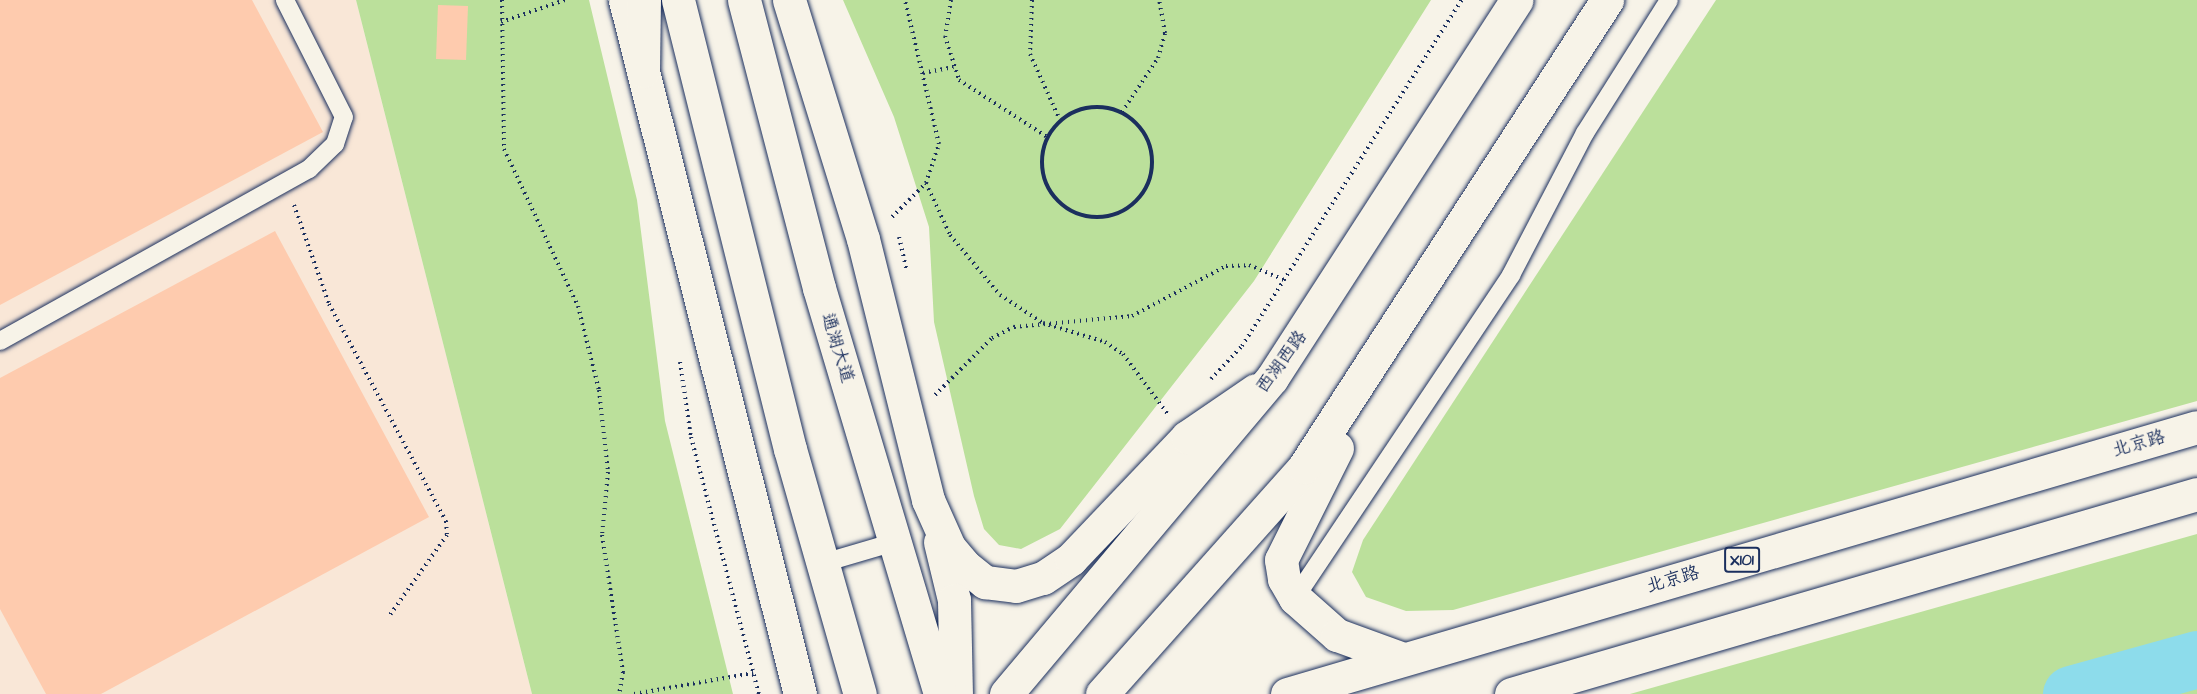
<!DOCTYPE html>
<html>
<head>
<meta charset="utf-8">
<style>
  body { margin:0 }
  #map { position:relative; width:2197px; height:694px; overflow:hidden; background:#f7f3e8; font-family:"Architects Daughter","LXGW WenKai TC",sans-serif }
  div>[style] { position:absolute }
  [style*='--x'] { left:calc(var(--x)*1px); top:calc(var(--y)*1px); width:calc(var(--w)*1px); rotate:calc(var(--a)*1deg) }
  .built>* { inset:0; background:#f9e7d7 }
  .green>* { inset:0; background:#bbe09b }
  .river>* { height:57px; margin:-28.5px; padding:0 28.5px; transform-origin:28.5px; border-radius:28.5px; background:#8ddceb }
  .building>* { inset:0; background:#fecbae }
  .path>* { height:4px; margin-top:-2px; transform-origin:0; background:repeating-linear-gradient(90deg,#1b2f5e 0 1.5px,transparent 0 6px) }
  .path>.ring { margin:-2px; padding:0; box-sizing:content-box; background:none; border:4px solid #1b2f5e; border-radius:50% }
  .roads { filter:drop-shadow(0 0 2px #1b2f5e) drop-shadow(0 0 2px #1b2f5e) }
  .service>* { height:18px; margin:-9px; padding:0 9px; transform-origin:9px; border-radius:9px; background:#f7f3e8 }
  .minor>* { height:33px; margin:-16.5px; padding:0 16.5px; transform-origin:16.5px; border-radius:16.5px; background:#f7f3e8 }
  .primary>* { height:33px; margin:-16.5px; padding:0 16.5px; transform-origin:16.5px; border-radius:16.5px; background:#f7f3e8 }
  span { translate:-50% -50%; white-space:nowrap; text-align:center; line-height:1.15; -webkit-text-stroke:4.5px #f7f3e8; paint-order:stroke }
  .shield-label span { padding:2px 4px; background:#f7f3e8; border:2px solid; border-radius:4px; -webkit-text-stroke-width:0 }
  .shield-label { font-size:16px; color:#1b2f5e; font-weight:700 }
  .street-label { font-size:18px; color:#1b2f5e }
</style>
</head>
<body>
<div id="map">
  <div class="built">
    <i style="clip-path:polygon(0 0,356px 0,532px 694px,0 694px)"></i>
  </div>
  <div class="green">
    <i style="clip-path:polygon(356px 0,589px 0,637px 200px,665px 421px,733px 694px,532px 694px)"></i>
    <i style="clip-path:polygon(843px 0,1431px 0,1254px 281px,1060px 529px,1021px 549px,999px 545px,984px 529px,974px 496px,934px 322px,929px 227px,894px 117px)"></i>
    <i style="clip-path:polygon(1716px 0,2197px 0,2197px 401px,1453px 610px,1406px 611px,1366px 597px,1352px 572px,1363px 540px)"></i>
    <i style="clip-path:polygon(2197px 534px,2197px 694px,1630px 694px)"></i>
  </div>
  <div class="river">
    <i style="--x:2071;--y:694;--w:131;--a:-15.5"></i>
  </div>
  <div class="building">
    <i style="clip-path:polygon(0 0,252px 0,323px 132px,0 305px)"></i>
    <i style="clip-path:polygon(438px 5px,468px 6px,466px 60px,436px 59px)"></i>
    <i style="clip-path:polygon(275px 231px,429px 517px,101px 694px,46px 694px,0 609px,0 378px)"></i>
  </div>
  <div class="path">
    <i style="--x:502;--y:0;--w:149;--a:89.2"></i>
    <i style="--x:504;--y:149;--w:174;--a:64.8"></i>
    <i style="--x:578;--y:306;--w:87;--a:76"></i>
    <i style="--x:599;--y:390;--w:82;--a:83.7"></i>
    <i style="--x:608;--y:472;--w:63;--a:95.4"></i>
    <i style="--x:602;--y:535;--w:139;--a:81.3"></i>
    <i style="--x:623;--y:672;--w:22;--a:100"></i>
    <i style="--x:951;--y:0;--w:36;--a:99"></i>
    <i style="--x:945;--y:36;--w:46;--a:72.3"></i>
    <i style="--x:959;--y:80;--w:105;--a:32.9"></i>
    <i style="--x:1032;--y:0;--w:54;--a:92.1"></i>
    <i style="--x:1030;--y:54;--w:72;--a:65.6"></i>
    <i style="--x:501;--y:22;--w:68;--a:-19"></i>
    <i style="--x:923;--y:73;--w:31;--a:-11"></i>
    <i class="ring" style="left:1042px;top:107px;width:106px;height:106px"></i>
    <i style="--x:1122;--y:112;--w:65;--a:-56.3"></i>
    <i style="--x:1158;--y:58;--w:26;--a:-74"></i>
    <i style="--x:1165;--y:33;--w:34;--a:-100"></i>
    <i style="--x:926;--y:183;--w:57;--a:65.2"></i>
    <i style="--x:950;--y:235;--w:78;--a:50.2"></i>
    <i style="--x:1000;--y:295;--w:51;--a:33.1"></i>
    <i style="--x:1043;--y:323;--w:65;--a:17"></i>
    <i style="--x:1105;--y:342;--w:22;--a:34"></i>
    <i style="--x:1123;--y:354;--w:74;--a:53.3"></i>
    <i style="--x:294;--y:205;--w:105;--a:70.5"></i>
    <i style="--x:329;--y:304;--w:247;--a:61.7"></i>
    <i style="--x:446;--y:521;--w:14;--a:86"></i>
    <i style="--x:447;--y:535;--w:98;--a:125.5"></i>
    <i style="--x:892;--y:217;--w:48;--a:-45"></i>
    <i style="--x:926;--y:183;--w:41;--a:-71.6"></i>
    <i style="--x:939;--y:144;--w:148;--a:-103.3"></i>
    <i style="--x:899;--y:237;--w:32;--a:77"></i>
    <i style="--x:680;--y:362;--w:76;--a:81.7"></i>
    <i style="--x:691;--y:437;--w:266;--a:75.2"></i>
    <i style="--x:1211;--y:379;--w:45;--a:-46.8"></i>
    <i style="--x:1242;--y:346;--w:410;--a:-57.6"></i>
    <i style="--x:935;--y:395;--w:81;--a:-45"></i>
    <i style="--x:992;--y:338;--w:25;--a:-27"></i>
    <i style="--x:1014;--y:327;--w:119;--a:-5.3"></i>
    <i style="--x:1132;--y:316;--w:106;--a:-28"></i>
    <i style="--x:1226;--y:266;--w:23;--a:-2"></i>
    <i style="--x:1249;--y:265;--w:38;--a:23"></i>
    <i style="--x:634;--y:694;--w:121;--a:-10"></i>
  </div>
  <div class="roads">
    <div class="service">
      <i style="--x:0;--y:341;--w:354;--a:-29.1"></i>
      <i style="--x:309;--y:169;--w:36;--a:-44"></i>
      <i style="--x:335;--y:144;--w:28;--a:-72"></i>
      <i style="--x:344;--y:117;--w:131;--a:-116.8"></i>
      <i style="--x:823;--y:563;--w:75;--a:-16.3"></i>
      <i style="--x:1295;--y:598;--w:389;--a:-56.2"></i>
      <i style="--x:1511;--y:275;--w:160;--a:-62.5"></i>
      <i style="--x:1585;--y:133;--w:157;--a:-57.7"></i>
    </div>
    <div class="minor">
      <i style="--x:625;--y:0;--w:716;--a:75.85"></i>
      <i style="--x:789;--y:0;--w:250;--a:72.8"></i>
      <i style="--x:863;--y:239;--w:269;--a:76"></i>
      <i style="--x:928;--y:500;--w:51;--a:65.9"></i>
      <i style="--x:949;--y:547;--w:25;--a:50"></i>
      <i style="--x:965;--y:566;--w:26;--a:39"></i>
      <i style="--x:985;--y:582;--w:31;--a:7"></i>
      <i style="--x:1016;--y:586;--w:28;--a:-17"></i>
      <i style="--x:1043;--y:578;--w:34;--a:-34"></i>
      <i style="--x:1071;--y:559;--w:168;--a:-46.4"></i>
      <i style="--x:1187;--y:437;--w:83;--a:-34.3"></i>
      <i style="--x:940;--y:542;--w:60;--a:76.4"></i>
      <i style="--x:954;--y:600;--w:94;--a:88.8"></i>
    </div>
    <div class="primary">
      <i style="--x:678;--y:0;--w:463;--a:76"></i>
      <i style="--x:790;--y:449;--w:255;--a:74.1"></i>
      <i style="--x:744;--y:0;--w:298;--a:75.4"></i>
      <i style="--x:819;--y:288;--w:424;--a:73.4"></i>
      <i style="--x:643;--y:71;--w:71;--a:-89.2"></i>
      <i style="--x:1337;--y:448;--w:125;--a:116.6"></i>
      <i style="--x:1281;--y:560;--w:19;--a:81"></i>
      <i style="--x:1284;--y:579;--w:22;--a:60"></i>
      <i style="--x:1295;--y:598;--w:56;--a:41.4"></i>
      <i style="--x:1337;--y:635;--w:70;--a:20"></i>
      <i style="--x:1006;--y:694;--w:413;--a:-49.9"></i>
      <i style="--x:1272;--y:378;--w:450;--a:-57.1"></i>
      <i style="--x:1102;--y:694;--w:304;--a:-48.3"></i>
      <i style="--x:1304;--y:467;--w:557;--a:-57.02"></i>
      <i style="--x:1287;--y:694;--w:948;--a:-16.35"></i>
      <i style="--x:1511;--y:694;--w:715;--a:-16.25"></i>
    </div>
  </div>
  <div class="shield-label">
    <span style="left:1742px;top:560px">X101</span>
  </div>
  <div class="street-label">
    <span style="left:837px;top:348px;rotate:73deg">通湖大道</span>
    <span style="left:1282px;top:362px;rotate:-54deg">西湖西路</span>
    <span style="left:2139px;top:444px;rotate:-16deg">北京路</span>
    <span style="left:1673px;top:580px;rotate:-16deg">北京路</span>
  </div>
</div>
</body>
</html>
